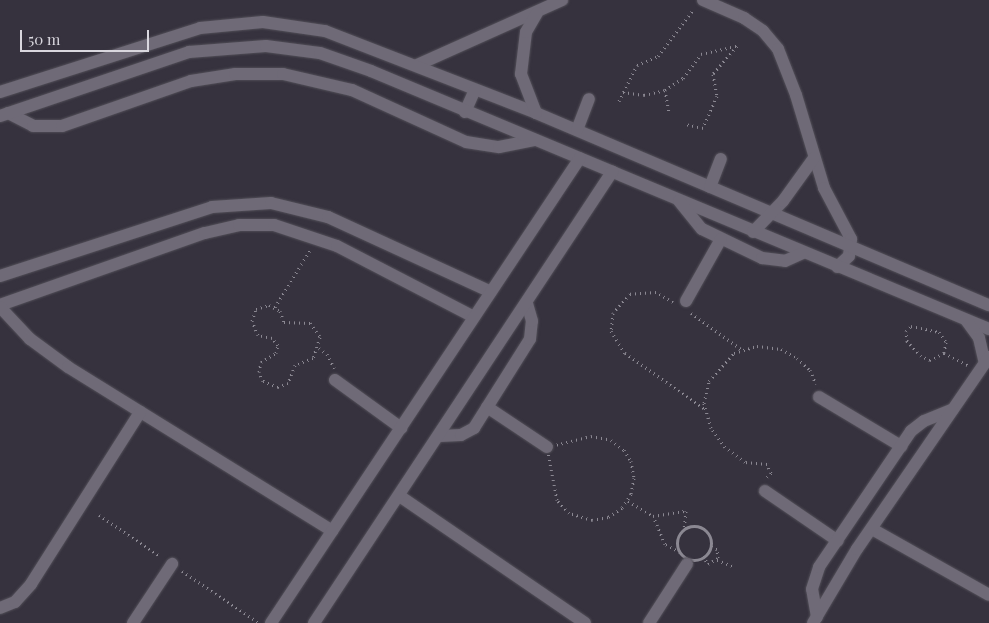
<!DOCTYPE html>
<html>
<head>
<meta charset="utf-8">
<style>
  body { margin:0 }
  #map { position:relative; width:989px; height:623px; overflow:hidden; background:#36323e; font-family:"Playfair Display",serif }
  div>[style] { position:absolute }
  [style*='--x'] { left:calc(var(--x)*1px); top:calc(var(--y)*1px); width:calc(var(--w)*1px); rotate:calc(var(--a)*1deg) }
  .path>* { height:3px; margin-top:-1.5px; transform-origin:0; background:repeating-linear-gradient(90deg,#8b8892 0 1px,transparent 0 5px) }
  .path>.ring { margin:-1.5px; padding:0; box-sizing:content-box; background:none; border:3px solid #8b8892; border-radius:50% }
  .roads { filter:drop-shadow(0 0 1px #524f58) drop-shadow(0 0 1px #524f58) }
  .minor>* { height:12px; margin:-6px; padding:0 6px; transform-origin:6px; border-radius:6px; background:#6f6a77 }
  span { translate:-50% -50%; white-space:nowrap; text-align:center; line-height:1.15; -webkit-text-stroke:5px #36323e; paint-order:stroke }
  .scale { position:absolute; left:20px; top:30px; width:129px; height:22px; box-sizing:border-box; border:2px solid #d9d7de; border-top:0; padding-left:6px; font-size:15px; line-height:18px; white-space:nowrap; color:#d9d7de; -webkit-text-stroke:4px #36323e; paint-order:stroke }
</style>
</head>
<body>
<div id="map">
  <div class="path">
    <i style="--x:665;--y:90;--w:23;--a:80"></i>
    <i style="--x:623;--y:92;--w:21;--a:8"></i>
    <i style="--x:644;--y:95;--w:22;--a:-13"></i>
    <i style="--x:665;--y:90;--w:22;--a:-34"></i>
    <i style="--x:683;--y:78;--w:30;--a:-53"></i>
    <i style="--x:701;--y:54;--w:37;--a:-13"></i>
    <i style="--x:737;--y:46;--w:37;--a:131"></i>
    <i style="--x:713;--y:74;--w:22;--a:80"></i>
    <i style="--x:717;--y:96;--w:35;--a:114"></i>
    <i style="--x:703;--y:128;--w:17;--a:-167"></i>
    <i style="--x:619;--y:101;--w:40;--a:-63.4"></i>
    <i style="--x:637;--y:65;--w:23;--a:-23"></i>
    <i style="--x:658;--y:56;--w:58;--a:-52.7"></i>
    <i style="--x:673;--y:302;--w:20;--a:-150"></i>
    <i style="--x:656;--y:292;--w:26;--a:176"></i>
    <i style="--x:630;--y:294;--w:25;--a:132"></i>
    <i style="--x:613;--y:313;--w:18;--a:96"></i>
    <i style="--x:611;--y:331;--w:26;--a:58"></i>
    <i style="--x:625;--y:353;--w:98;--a:35"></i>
    <i style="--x:269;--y:305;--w:13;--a:29"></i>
    <i style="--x:280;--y:311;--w:12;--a:70"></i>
    <i style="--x:284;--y:322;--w:26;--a:2"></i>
    <i style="--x:310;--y:323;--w:17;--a:54"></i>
    <i style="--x:320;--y:337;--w:22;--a:108"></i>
    <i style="--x:313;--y:358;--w:19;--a:159"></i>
    <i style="--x:295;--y:365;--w:19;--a:111"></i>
    <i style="--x:288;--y:383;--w:11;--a:158"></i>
    <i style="--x:278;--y:387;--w:16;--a:-158"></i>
    <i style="--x:263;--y:381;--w:10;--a:-114"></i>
    <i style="--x:259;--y:372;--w:10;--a:-79"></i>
    <i style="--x:261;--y:362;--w:17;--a:-31"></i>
    <i style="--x:276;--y:353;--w:8;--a:-76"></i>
    <i style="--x:278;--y:345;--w:9;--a:-131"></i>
    <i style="--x:272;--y:338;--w:14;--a:-168"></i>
    <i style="--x:258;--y:335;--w:15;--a:-113"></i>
    <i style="--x:252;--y:321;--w:13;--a:-72"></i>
    <i style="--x:256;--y:309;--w:14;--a:-17"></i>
    <i style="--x:275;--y:307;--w:67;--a:-58.4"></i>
    <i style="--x:691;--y:313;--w:62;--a:35.8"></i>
    <i style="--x:911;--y:326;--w:29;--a:12"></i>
    <i style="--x:939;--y:332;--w:12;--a:55"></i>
    <i style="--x:946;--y:342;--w:11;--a:100"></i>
    <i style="--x:944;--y:353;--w:16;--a:153"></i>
    <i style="--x:930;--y:360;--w:10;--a:-156"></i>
    <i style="--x:921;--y:356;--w:21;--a:-133"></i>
    <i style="--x:907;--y:341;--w:10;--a:-96"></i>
    <i style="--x:906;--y:331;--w:7;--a:-45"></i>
    <i style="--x:319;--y:348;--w:10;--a:37"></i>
    <i style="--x:327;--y:354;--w:16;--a:63"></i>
    <i style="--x:944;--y:353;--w:27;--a:27"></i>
    <i style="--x:591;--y:436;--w:20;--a:11"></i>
    <i style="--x:611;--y:440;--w:16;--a:38"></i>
    <i style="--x:624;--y:450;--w:13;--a:58"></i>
    <i style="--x:631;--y:461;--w:17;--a:80"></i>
    <i style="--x:634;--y:478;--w:16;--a:101"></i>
    <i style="--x:631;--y:494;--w:17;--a:123"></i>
    <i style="--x:622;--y:508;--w:17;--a:147"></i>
    <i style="--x:608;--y:517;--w:16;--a:169"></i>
    <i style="--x:592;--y:520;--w:24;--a:-163"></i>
    <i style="--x:569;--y:513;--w:18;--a:-133"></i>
    <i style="--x:557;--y:500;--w:54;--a:-100.7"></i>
    <i style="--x:547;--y:447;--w:45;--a:-14"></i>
    <i style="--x:767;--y:477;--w:6;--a:-45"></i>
    <i style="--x:771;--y:473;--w:10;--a:-114"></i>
    <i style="--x:767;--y:464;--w:22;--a:-175"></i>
    <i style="--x:745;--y:462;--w:25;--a:-143"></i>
    <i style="--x:725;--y:447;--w:24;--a:-126"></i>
    <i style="--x:711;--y:428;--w:26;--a:-106"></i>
    <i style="--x:704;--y:403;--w:23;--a:-77"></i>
    <i style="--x:709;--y:381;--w:38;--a:-48"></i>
    <i style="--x:734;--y:353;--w:24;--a:-17"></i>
    <i style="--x:757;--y:346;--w:24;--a:7"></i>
    <i style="--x:781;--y:349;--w:18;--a:29"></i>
    <i style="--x:797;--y:358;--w:18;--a:43"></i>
    <i style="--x:810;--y:370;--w:15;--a:67"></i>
    <i style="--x:628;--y:501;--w:29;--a:31"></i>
    <i style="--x:99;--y:515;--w:73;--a:33.9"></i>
    <i class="ring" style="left:677px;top:526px;width:31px;height:31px"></i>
    <i style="--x:680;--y:552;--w:17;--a:-152"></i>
    <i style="--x:665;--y:544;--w:30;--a:-113"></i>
    <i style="--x:653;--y:516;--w:33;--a:-9"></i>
    <i style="--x:686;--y:511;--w:18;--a:96"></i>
    <i style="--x:703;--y:556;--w:9;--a:58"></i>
    <i style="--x:708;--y:564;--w:12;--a:-31"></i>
    <i style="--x:718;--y:558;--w:9;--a:-96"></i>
    <i style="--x:717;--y:549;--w:8;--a:-157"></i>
    <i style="--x:717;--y:560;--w:19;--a:21"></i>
    <i style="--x:182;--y:571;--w:92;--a:33.9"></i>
  </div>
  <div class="roads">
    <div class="minor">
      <i style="--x:703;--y:0;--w:45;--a:23.7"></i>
      <i style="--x:744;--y:18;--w:23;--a:34"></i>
      <i style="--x:763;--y:31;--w:23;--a:50"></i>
      <i style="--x:778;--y:49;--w:49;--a:68.6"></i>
      <i style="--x:796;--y:95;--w:97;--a:73.2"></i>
      <i style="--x:824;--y:188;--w:58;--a:62.1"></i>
      <i style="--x:851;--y:239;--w:17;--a:97"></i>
      <i style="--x:849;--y:256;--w:16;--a:137"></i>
      <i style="--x:417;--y:65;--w:159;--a:-24.1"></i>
      <i style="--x:0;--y:92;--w:210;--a:-17.7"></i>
      <i style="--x:200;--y:28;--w:63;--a:-5.4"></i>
      <i style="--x:263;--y:22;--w:63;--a:8.3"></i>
      <i style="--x:325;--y:31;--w:226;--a:21.2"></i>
      <i style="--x:536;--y:113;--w:492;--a:23"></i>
      <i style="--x:465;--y:112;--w:24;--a:-66"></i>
      <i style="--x:8;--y:113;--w:28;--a:27"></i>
      <i style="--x:33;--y:126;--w:29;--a:0"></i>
      <i style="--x:62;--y:126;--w:137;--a:-19.2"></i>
      <i style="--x:191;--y:81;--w:45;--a:-9"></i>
      <i style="--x:235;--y:74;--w:48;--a:0"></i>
      <i style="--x:283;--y:74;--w:71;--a:13.1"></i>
      <i style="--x:352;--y:90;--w:125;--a:24.5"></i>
      <i style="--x:466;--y:142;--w:33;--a:9"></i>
      <i style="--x:499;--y:147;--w:37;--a:-11"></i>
      <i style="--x:536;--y:113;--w:42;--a:-111"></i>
      <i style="--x:521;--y:74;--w:42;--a:-83.2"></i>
      <i style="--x:526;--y:32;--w:22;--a:-60"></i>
      <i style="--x:0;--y:116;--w:200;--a:-18.7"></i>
      <i style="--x:189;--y:52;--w:77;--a:-4.5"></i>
      <i style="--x:266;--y:46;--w:54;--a:7.4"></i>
      <i style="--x:320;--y:53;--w:54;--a:19.4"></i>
      <i style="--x:371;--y:71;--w:670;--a:22.66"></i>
      <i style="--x:577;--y:130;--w:33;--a:-69"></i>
      <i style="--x:710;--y:187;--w:30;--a:-69"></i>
      <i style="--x:679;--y:201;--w:36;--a:51"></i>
      <i style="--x:702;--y:229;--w:67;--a:25.8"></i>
      <i style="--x:762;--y:258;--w:23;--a:7"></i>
      <i style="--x:785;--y:261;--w:20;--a:-24"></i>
      <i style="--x:753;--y:232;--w:43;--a:-45.9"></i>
      <i style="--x:783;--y:201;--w:53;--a:-54.2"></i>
      <i style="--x:0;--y:276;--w:223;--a:-18"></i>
      <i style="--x:212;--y:207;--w:59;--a:-3.9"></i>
      <i style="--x:271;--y:203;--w:59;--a:13.8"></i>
      <i style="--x:328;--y:217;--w:179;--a:24.7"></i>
      <i style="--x:686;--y:301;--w:71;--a:-60.6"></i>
      <i style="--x:0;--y:305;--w:217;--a:-19.4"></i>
      <i style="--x:205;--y:233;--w:35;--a:-13"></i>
      <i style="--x:239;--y:225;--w:35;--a:0"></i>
      <i style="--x:274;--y:225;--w:66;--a:18.4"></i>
      <i style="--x:337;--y:246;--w:154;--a:27.4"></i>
      <i style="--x:0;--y:307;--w:44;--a:46.8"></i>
      <i style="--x:30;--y:339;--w:47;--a:36.4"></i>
      <i style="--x:68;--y:367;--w:311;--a:31.8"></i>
      <i style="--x:966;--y:320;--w:22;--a:54"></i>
      <i style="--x:979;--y:338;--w:23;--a:77"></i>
      <i style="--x:335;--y:380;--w:82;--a:36"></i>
      <i style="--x:819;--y:397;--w:96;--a:30.9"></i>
      <i style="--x:487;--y:407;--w:72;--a:33.7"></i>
      <i style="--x:440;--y:436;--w:21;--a:-3"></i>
      <i style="--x:461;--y:435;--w:15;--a:-28"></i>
      <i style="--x:474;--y:428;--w:105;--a:-57.8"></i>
      <i style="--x:530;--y:339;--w:18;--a:-84"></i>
      <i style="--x:532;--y:321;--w:19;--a:-106"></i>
      <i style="--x:765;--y:491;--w:88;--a:34.4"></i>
      <i style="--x:401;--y:497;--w:223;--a:34.4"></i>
      <i style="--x:872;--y:529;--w:134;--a:29.4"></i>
      <i style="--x:0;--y:608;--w:16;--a:-22"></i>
      <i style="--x:15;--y:602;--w:24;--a:-48"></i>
      <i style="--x:31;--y:584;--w:204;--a:-57.6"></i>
      <i style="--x:817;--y:617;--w:28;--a:-100"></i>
      <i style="--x:812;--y:589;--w:23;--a:-72"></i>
      <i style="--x:819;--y:567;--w:164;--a:-55.9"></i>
      <i style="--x:911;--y:431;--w:16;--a:-38"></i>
      <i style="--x:924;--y:421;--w:31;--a:-22"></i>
      <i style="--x:133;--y:623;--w:71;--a:-56.5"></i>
      <i style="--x:271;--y:623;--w:558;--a:-56.4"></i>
      <i style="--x:314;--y:623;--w:541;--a:-56.55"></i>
      <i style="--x:649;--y:623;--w:70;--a:-57.2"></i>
      <i style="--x:813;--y:623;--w:86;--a:-59.3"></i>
      <i style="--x:857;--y:549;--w:233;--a:-55.5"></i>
    </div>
  </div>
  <div class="scale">50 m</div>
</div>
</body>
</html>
